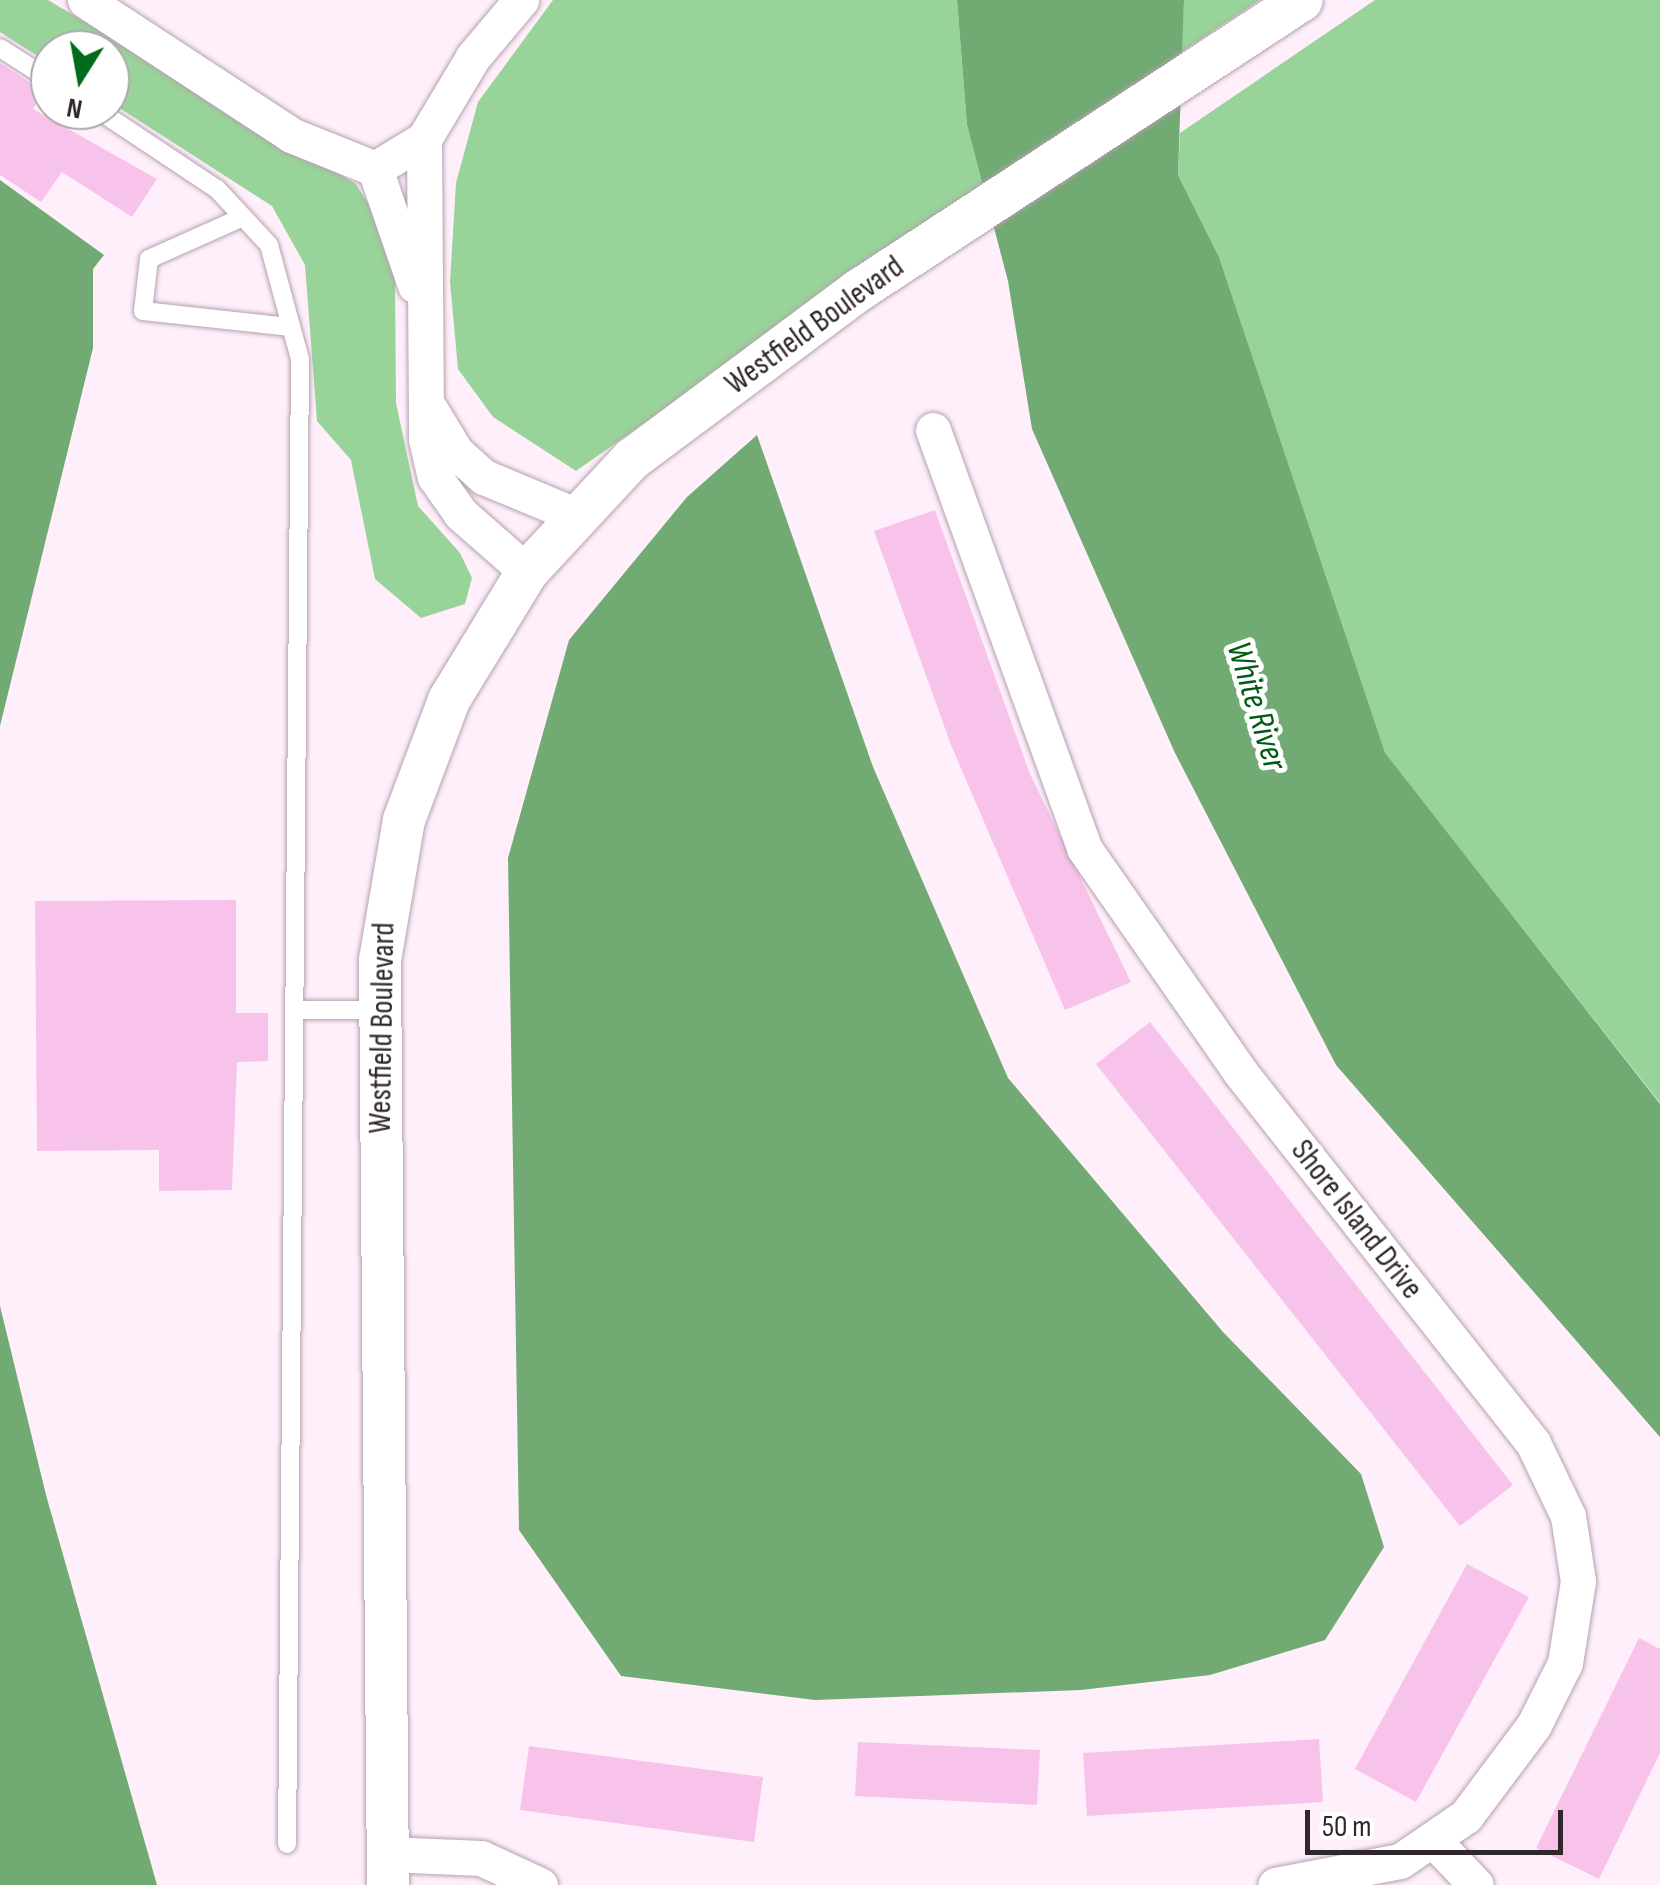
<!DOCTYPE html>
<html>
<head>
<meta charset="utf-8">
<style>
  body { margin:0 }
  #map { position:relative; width:1660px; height:1885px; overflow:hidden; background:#feeffa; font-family:"Sofia Sans Condensed",sans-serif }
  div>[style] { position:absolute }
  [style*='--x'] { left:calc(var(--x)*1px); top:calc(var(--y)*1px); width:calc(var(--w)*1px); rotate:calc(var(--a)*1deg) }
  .forest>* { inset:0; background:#98d39a }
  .water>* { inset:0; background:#71aa73 }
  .building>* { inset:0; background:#f8c3eb }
  .roads { filter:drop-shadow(0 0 2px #b6a0b0) drop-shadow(0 0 2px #b6a0b0) }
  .service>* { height:18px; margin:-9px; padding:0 9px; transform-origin:9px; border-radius:9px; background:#fff }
  .minor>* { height:35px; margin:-17.5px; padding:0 17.5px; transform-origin:17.5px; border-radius:17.5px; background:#fff }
  .tertiary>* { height:42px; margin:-21px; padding:0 21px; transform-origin:21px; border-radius:21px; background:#fff }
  span { translate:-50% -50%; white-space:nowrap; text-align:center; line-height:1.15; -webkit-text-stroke:10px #fff; paint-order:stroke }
  .street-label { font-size:32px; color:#30272d }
  .water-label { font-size:35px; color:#005c15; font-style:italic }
  .north { position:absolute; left:30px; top:30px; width:100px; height:100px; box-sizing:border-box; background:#fff; border:2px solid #aca9ab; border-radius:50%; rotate:191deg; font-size:28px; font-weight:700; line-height:40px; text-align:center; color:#30272d }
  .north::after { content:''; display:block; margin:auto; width:35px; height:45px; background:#006b1a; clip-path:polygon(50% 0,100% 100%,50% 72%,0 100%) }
  .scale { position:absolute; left:1305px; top:1810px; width:258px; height:45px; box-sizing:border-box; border:5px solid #30272d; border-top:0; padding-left:12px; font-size:30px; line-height:35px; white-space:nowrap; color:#30272d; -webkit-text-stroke:8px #fff; paint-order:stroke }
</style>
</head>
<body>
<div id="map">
  <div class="forest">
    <i style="clip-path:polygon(0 0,48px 0,356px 184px,376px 217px,395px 280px,396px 403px,418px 506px,460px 553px,472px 578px,465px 604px,421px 618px,375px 579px,351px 460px,317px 421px,305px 265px,272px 206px,110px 102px,110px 50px,50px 50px,50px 64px,0 32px)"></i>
    <i style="clip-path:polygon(553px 0,957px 0,967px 125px,983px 185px,576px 471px,493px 417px,458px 369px,450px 282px,456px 183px,478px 102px)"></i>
    <i style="clip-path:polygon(1184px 0,1260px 0,1182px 52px)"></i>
    <i style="clip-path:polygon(1375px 0,1660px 0,1660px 1103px,1385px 754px,1219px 257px,1178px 175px,1180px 133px)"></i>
  </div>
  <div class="water">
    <i style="clip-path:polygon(957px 0,1184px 0,1178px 175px,1219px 257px,1385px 753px,1660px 1104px,1660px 1437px,1336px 1065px,1175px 753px,1032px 429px,1008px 281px,967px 125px)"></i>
    <i style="clip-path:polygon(0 180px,104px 255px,93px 269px,93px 348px,0 726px)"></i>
    <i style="clip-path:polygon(757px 435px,873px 767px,1008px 1078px,1223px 1332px,1361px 1474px,1384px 1547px,1325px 1640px,1210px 1675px,1081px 1690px,815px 1700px,621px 1676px,519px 1530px,508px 858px,569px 640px,687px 497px)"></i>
    <i style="clip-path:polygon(0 1306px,46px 1495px,157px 1885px,0 1885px)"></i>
  </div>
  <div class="building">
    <i style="clip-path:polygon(0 63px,44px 92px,33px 109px,157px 179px,132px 217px,62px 172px,41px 202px,0 175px)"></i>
    <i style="clip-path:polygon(935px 510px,1030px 774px,1131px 982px,1065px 1010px,951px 745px,874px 531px)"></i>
    <i style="clip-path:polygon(236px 900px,236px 1013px,268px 1013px,268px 1061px,237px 1062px,232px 1190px,159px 1191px,159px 1150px,37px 1151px,35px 901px)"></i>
    <i style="clip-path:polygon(1150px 1022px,1513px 1485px,1460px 1526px,1096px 1064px)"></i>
    <i style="clip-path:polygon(1467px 1564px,1529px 1597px,1416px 1802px,1355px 1769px)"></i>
    <i style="clip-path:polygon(1639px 1638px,1660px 1649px,1660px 1753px,1599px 1879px,1536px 1848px)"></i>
    <i style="clip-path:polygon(1319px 1739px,1323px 1802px,1087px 1816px,1083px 1753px)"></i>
    <i style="clip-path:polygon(858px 1742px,1040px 1750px,1037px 1805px,855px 1796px)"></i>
    <i style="clip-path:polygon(529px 1746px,763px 1777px,754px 1842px,520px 1810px)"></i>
  </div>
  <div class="roads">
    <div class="service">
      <i style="--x:0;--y:48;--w:59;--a:32.6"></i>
      <i style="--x:98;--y:110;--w:143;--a:33.6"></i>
      <i style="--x:217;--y:189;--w:76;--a:47.1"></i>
      <i style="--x:269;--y:245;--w:118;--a:74.8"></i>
      <i style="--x:300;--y:359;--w:1485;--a:90.5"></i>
      <i style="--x:243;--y:217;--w:103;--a:155.9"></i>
      <i style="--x:149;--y:259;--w:52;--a:96.6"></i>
      <i style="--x:143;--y:311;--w:149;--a:6.2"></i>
      <i style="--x:294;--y:1010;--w:85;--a:0"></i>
    </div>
    <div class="minor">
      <i style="--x:85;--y:0;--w:246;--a:33.2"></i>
      <i style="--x:291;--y:135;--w:91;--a:22"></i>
      <i style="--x:375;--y:169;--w:57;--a:-31.5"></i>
      <i style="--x:424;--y:139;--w:96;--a:-59.1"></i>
      <i style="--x:473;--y:57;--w:75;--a:-49.9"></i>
      <i style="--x:424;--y:139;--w:300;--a:89.6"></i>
      <i style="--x:426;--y:439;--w:39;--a:77"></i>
      <i style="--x:435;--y:477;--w:45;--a:54.9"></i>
      <i style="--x:461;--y:514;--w:88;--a:41.3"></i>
      <i style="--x:375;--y:169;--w:123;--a:71"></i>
      <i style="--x:430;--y:409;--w:50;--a:58.8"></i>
      <i style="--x:456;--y:452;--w:38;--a:42"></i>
      <i style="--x:484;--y:477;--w:99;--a:22.7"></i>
      <i style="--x:933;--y:430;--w:444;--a:70.1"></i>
      <i style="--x:1084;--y:848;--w:273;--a:55.1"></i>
      <i style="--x:1240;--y:1072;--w:473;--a:51.7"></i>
      <i style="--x:1533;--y:1443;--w:81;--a:64.4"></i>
      <i style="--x:1568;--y:1516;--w:66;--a:81.3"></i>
      <i style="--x:1578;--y:1581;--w:83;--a:99"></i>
      <i style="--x:1565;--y:1663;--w:69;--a:116.6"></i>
      <i style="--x:1534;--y:1725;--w:114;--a:126.8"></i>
      <i style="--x:1466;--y:1816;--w:80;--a:145.7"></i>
      <i style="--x:1400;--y:1861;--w:127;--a:169.1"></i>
      <i style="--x:1435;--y:1842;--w:59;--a:46.4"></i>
      <i style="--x:387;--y:1854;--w:94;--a:2.4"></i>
      <i style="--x:481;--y:1858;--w:65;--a:24.6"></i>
    </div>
    <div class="tertiary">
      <i style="--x:388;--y:1885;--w:925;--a:-90.5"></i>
      <i style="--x:380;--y:960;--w:142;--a:-80.3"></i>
      <i style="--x:404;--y:820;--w:128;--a:-69.4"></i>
      <i style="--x:449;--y:700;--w:150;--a:-58.6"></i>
      <i style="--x:527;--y:572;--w:154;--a:-47.1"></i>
      <i style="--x:632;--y:459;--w:283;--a:-36.7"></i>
      <i style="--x:859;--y:290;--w:529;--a:-33.21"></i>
    </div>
  </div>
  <div class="street-label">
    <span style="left:815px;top:326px;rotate:-36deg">Westfield Boulevard</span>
    <span style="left:383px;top:1028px;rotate:-89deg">Westfield Boulevard</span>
    <span style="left:1356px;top:1220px;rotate:52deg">Shore Island Drive</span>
  </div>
  <div class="water-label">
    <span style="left:1256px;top:706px;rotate:73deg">White River</span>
  </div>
  <div class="north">N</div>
  <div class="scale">50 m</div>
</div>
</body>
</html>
